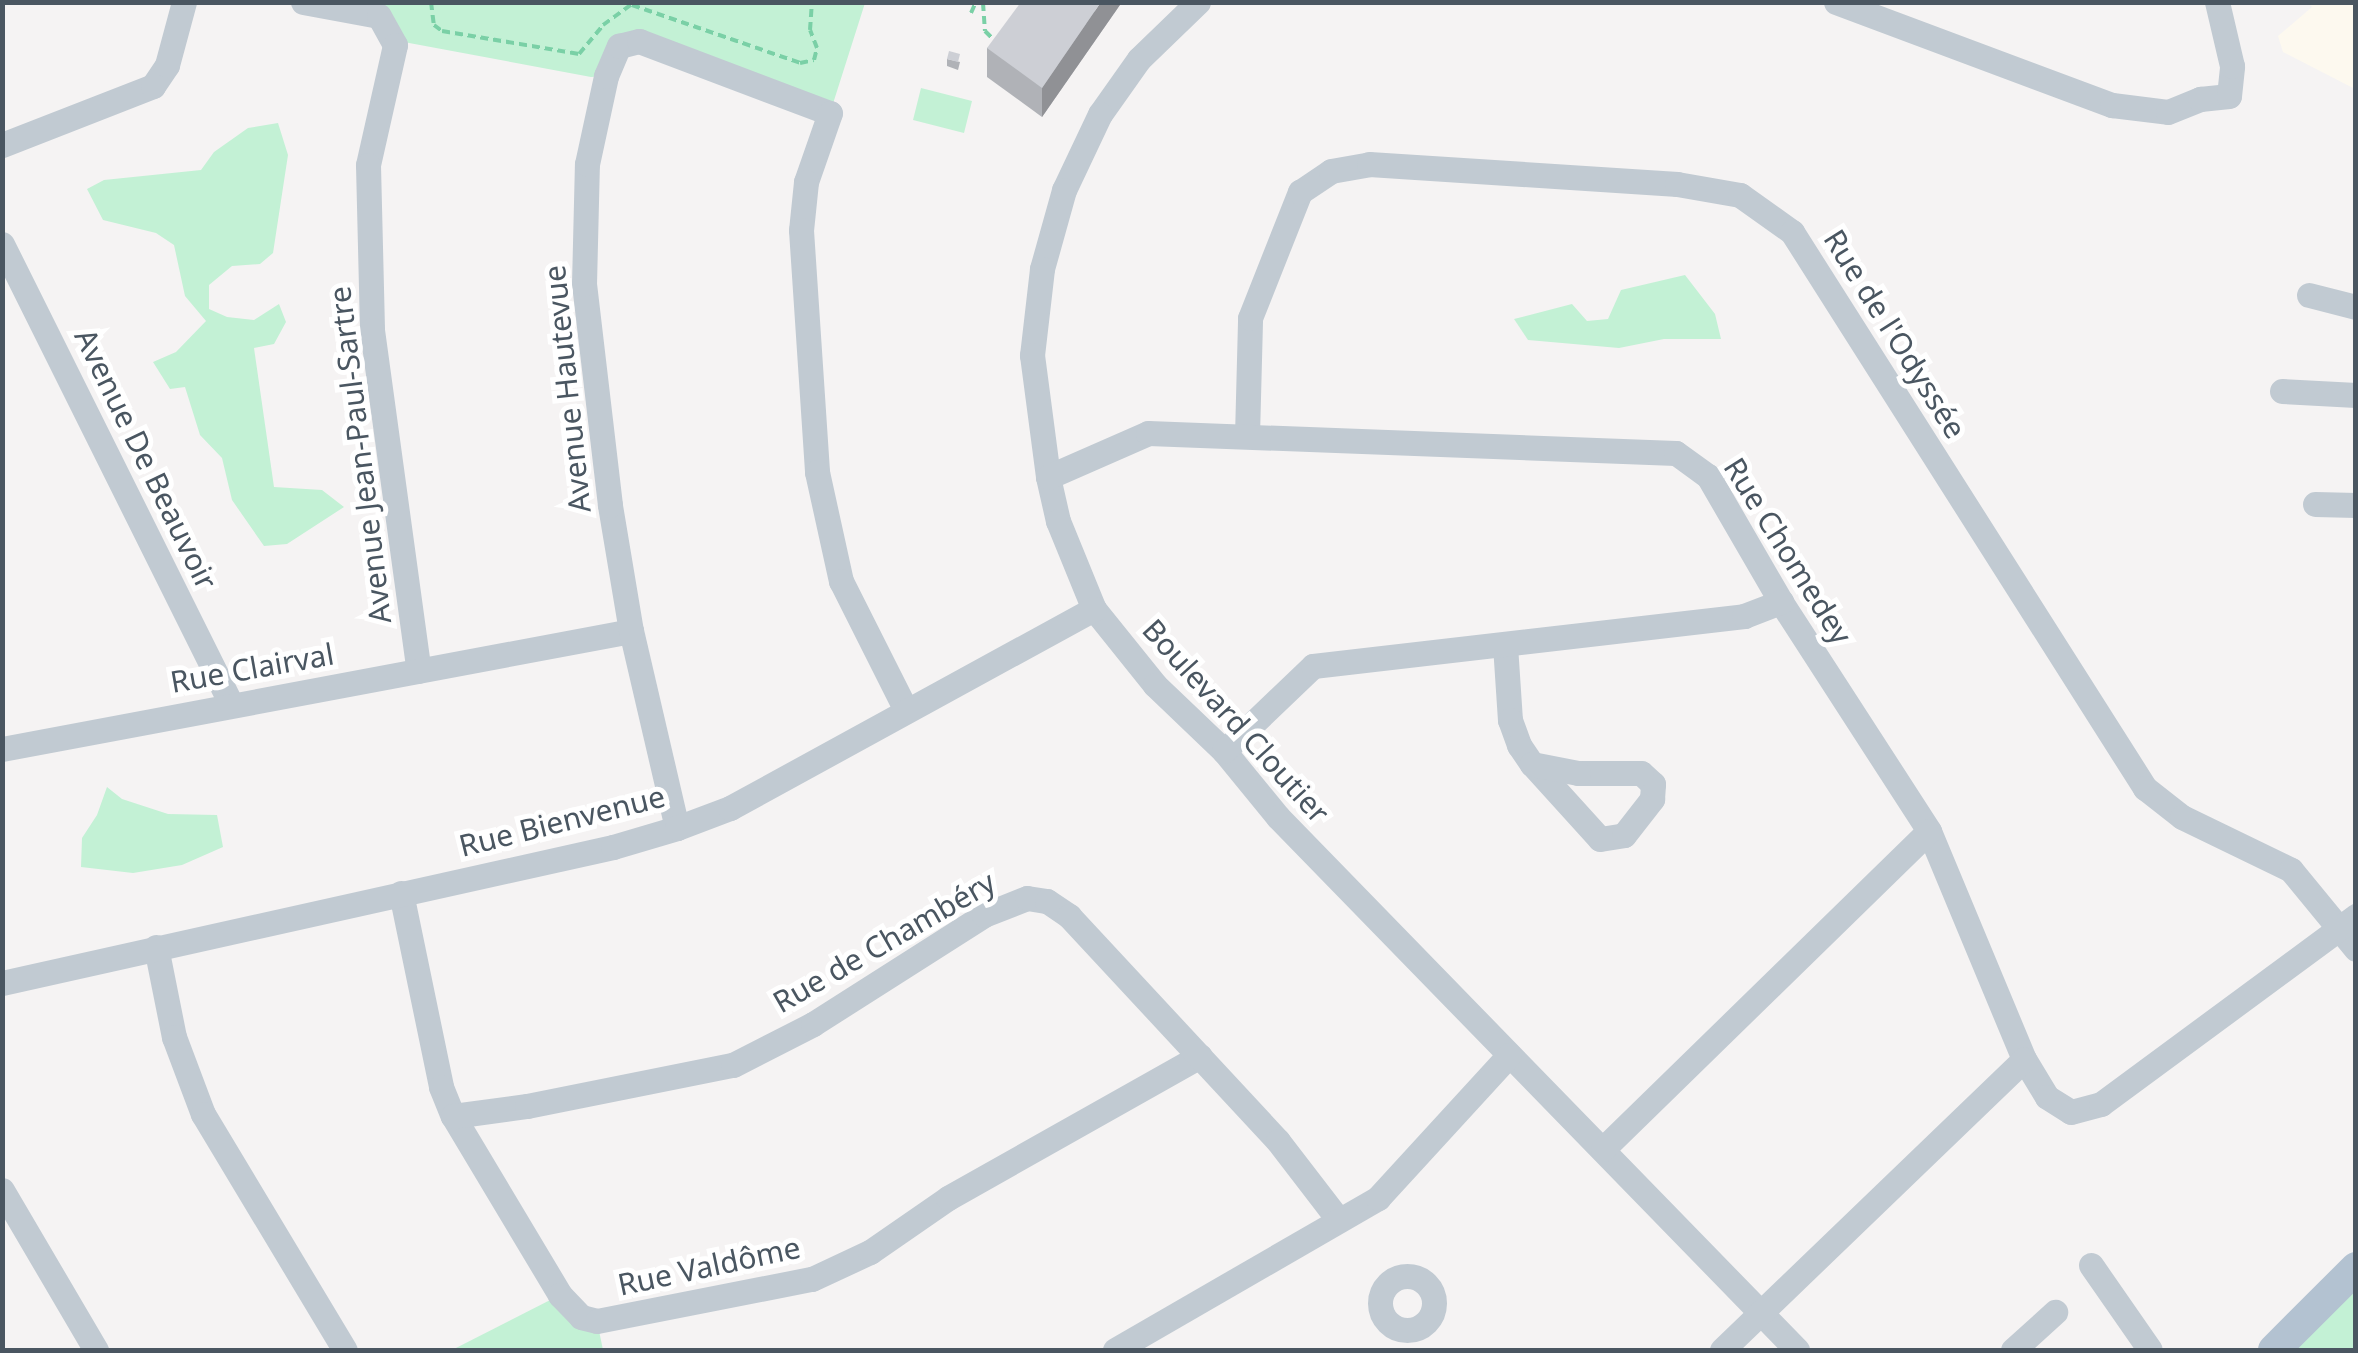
<!DOCTYPE html>
<html>
<head>
<meta charset="utf-8">
<style>
  body { margin:0 }
  #map { position:relative; width:2358px; height:1353px; overflow:hidden; background:#f5f3f3; font-family:"Noto Sans",sans-serif }
  div>[style] { position:absolute }
  [style*='--x'] { left:calc(var(--x)*1px); top:calc(var(--y)*1px); width:calc(var(--w)*1px); rotate:calc(var(--a)*1deg) }
  .commercial>* { inset:0; background:#fdf9ef }
  .green>* { inset:0; background:#c3f1d5 }
  .path>* { height:4px; margin-top:-2px; transform-origin:0; background:repeating-linear-gradient(90deg,#7ad0a6 0 8px,transparent 0 13px) }
  .minor>* { height:25px; margin:-12.5px; padding:0 12.5px; transform-origin:12.5px; border-radius:12.5px; background:#c1cad2 }
  .minor>.ring { margin:-12.5px; padding:0; box-sizing:content-box; background:none; border:25px solid #c1cad2; border-radius:50% }
  .major>* { height:32px; margin:-16px; padding:0 16px; transform-origin:16px; border-radius:16px; background:#b3c2d1 }
  .wall>* { inset:0; background:#b0b2b7 }
  .shaded-wall>* { inset:0; background:#909195 }
  .building>* { inset:0; background:#cdcfd5 }
  span { translate:-50% -50%; white-space:nowrap; text-align:center; line-height:1.15; -webkit-text-stroke:10px #fff; paint-order:stroke }
  .street-label { font-size:30px; color:#4a5661 }
  .frame { position:absolute; inset:0; border:5px solid #4a5661; pointer-events:none }
</style>
</head>
<body>
<div id="map">
  <div class="commercial">
    <i style="clip-path:polygon(2308px 3px,2355px 3px,2355px 89px,2283px 52px,2278px 36px,2312px 7px)"></i>
  </div>
  <div class="green">
    <i style="clip-path:polygon(303px 3px,865px 3px,830px 113px,639px 41px,606px 76px,591px 77px,393px 40px,379px 16px)"></i>
    <i style="clip-path:polygon(921px 88px,972px 101px,964px 133px,913px 120px)"></i>
    <i style="clip-path:polygon(278px 123px,288px 155px,273px 253px,260px 264px,232px 266px,209px 285px,209px 309px,227px 317px,254px 320px,279px 304px,286px 322px,274px 344px,254px 348px,274px 487px,322px 490px,344px 507px,287px 544px,264px 546px,232px 500px,222px 458px,200px 435px,185px 387px,170px 389px,153px 362px,176px 352px,206px 321px,185px 296px,174px 245px,156px 233px,103px 220px,87px 189px,104px 180px,201px 170px,214px 152px,248px 128px)"></i>
    <i style="clip-path:polygon(1685px 275px,1715px 314px,1721px 339px,1664px 339px,1619px 348px,1528px 340px,1514px 319px,1572px 304px,1587px 321px,1608px 319px,1621px 290px)"></i>
    <i style="clip-path:polygon(107px 787px,122px 799px,168px 814px,217px 815px,223px 847px,182px 865px,133px 873px,81px 867px,82px 838px,97px 815px)"></i>
    <i style="clip-path:polygon(2355px 1286px,2355px 1350px,2289px 1350px)"></i>
    <i style="clip-path:polygon(560px 1295px,597px 1321px,603px 1350px,452px 1350px)"></i>
  </div>
  <div class="path">
    <i style="--x:431;--y:2;--w:23;--a:83"></i>
    <i style="--x:434;--y:25;--w:10;--a:37"></i>
    <i style="--x:442;--y:31;--w:139;--a:9.5"></i>
    <i style="--x:579;--y:54;--w:38;--a:-50"></i>
    <i style="--x:603;--y:25;--w:39;--a:-36"></i>
    <i style="--x:983;--y:3;--w:28;--a:86"></i>
    <i style="--x:985;--y:31;--w:17;--a:45"></i>
    <i style="--x:632;--y:5;--w:178;--a:19"></i>
    <i style="--x:800;--y:63;--w:14;--a:-12"></i>
    <i style="--x:814;--y:60;--w:12;--a:-76"></i>
    <i style="--x:817;--y:48;--w:19;--a:-111"></i>
    <i style="--x:810;--y:30;--w:28;--a:-86"></i>
    <i style="--x:971;--y:13;--w:12;--a:-66"></i>
  </div>
  <div class="minor">
    <i style="--x:303;--y:2;--w:77;--a:10.4"></i>
    <i style="--x:379;--y:16;--w:33;--a:61"></i>
    <i style="--x:395;--y:45;--w:123;--a:102.7"></i>
    <i style="--x:368;--y:165;--w:165;--a:88.6"></i>
    <i style="--x:372;--y:330;--w:344;--a:82.2"></i>
    <i style="--x:1198;--y:2;--w:82;--a:136"></i>
    <i style="--x:1139;--y:59;--w:67;--a:125.3"></i>
    <i style="--x:1100;--y:114;--w:84;--a:115.3"></i>
    <i style="--x:1064;--y:190;--w:82;--a:105.6"></i>
    <i style="--x:1042;--y:269;--w:87;--a:96.6"></i>
    <i style="--x:1032;--y:355;--w:123;--a:82.5"></i>
    <i style="--x:1048;--y:477;--w:45;--a:77.2"></i>
    <i style="--x:1058;--y:521;--w:95;--a:67.8"></i>
    <i style="--x:1094;--y:609;--w:97;--a:51.2"></i>
    <i style="--x:1155;--y:685;--w:95;--a:43.7"></i>
    <i style="--x:1224;--y:751;--w:85;--a:50.7"></i>
    <i style="--x:1278;--y:817;--w:744;--a:45.76"></i>
    <i style="--x:1836;--y:2;--w:295;--a:20.5"></i>
    <i style="--x:2112;--y:105;--w:56;--a:7.1"></i>
    <i style="--x:2168;--y:112;--w:35;--a:-22"></i>
    <i style="--x:2200;--y:99;--w:29;--a:-6"></i>
    <i style="--x:2229;--y:96;--w:30;--a:-84"></i>
    <i style="--x:2232;--y:66;--w:66;--a:-103.2"></i>
    <i style="--x:2;--y:145;--w:162;--a:-21.3"></i>
    <i style="--x:153;--y:86;--w:25;--a:-56"></i>
    <i style="--x:167;--y:65;--w:65;--a:-74.9"></i>
    <i style="--x:2;--y:244;--w:514;--a:63.53"></i>
    <i style="--x:2309;--y:295;--w:49;--a:14.3"></i>
    <i style="--x:2282;--y:391;--w:74;--a:3.1"></i>
    <i style="--x:1247;--y:436;--w:118;--a:-88.5"></i>
    <i style="--x:1250;--y:318;--w:136;--a:-68.4"></i>
    <i style="--x:1300;--y:192;--w:37;--a:-34"></i>
    <i style="--x:1331;--y:171;--w:39;--a:-10"></i>
    <i style="--x:1369;--y:164;--w:309;--a:3.7"></i>
    <i style="--x:1677;--y:184;--w:64;--a:9.9"></i>
    <i style="--x:1740;--y:195;--w:64;--a:35.4"></i>
    <i style="--x:1792;--y:232;--w:659;--a:57.59"></i>
    <i style="--x:2145;--y:788;--w:47;--a:38.1"></i>
    <i style="--x:2182;--y:817;--w:121;--a:25.9"></i>
    <i style="--x:2291;--y:870;--w:102;--a:50.6"></i>
    <i style="--x:1048;--y:477;--w:109;--a:-23.7"></i>
    <i style="--x:1148;--y:433;--w:528;--a:2.17"></i>
    <i style="--x:1676;--y:453;--w:39;--a:36"></i>
    <i style="--x:1708;--y:476;--w:146;--a:59.9"></i>
    <i style="--x:1781;--y:602;--w:273;--a:57.1"></i>
    <i style="--x:1929;--y:831;--w:247;--a:67.4"></i>
    <i style="--x:2024;--y:1059;--w:44;--a:58.8"></i>
    <i style="--x:2047;--y:1097;--w:28;--a:32"></i>
    <i style="--x:2071;--y:1112;--w:31;--a:-15"></i>
    <i style="--x:2101;--y:1104;--w:317;--a:-36.4"></i>
    <i style="--x:2315;--y:504;--w:41;--a:1.4"></i>
    <i style="--x:1505;--y:645;--w:75;--a:86.2"></i>
    <i style="--x:1510;--y:720;--w:27;--a:70"></i>
    <i style="--x:1519;--y:745;--w:23;--a:56"></i>
    <i style="--x:1532;--y:764;--w:101;--a:47.8"></i>
    <i style="--x:1600;--y:839;--w:24;--a:-9"></i>
    <i style="--x:1624;--y:835;--w:46;--a:-52.1"></i>
    <i style="--x:1652;--y:799;--w:15;--a:-86"></i>
    <i style="--x:1653;--y:784;--w:16;--a:-137"></i>
    <i style="--x:1641;--y:773;--w:63;--a:180"></i>
    <i style="--x:1578;--y:773;--w:47;--a:-168.9"></i>
    <i style="--x:2;--y:749;--w:640;--a:-10.63"></i>
    <i style="--x:1224;--y:751;--w:123;--a:-43.7"></i>
    <i style="--x:1313;--y:666;--w:434;--a:-6.6"></i>
    <i style="--x:1744;--y:616;--w:40;--a:-21"></i>
    <i style="--x:677;--y:828;--w:202;--a:-103.1"></i>
    <i style="--x:631;--y:631;--w:128;--a:-99.5"></i>
    <i style="--x:610;--y:505;--w:223;--a:-96.7"></i>
    <i style="--x:584;--y:284;--w:120;--a:-88.6"></i>
    <i style="--x:587;--y:164;--w:90;--a:-77.8"></i>
    <i style="--x:606;--y:76;--w:33;--a:-67"></i>
    <i style="--x:619;--y:46;--w:21;--a:-14"></i>
    <i style="--x:639;--y:41;--w:204;--a:20.7"></i>
    <i style="--x:830;--y:113;--w:73;--a:109.2"></i>
    <i style="--x:806;--y:182;--w:48;--a:95.9"></i>
    <i style="--x:801;--y:230;--w:243;--a:86.2"></i>
    <i style="--x:817;--y:472;--w:112;--a:77.6"></i>
    <i style="--x:841;--y:581;--w:144;--a:63.3"></i>
    <i style="--x:401;--y:893;--w:198;--a:78.3"></i>
    <i style="--x:441;--y:1087;--w:31;--a:68"></i>
    <i style="--x:453;--y:1116;--w:209;--a:59.1"></i>
    <i style="--x:560;--y:1295;--w:30;--a:46"></i>
    <i style="--x:581;--y:1317;--w:16;--a:14"></i>
    <i style="--x:597;--y:1321;--w:219;--a:-11.1"></i>
    <i style="--x:812;--y:1279;--w:64;--a:-25"></i>
    <i style="--x:870;--y:1252;--w:95;--a:-34.7"></i>
    <i style="--x:948;--y:1198;--w:289;--a:-29.4"></i>
    <i style="--x:156;--y:947;--w:92;--a:78.7"></i>
    <i style="--x:174;--y:1037;--w:82;--a:69.4"></i>
    <i style="--x:203;--y:1114;--w:275;--a:59"></i>
    <i style="--x:2;--y:983;--w:626;--a:-12.55"></i>
    <i style="--x:613;--y:847;--w:67;--a:-16.5"></i>
    <i style="--x:677;--y:828;--w:57;--a:-20.7"></i>
    <i style="--x:730;--y:808;--w:415;--a:-28.7"></i>
    <i style="--x:453;--y:1116;--w:75;--a:-7.7"></i>
    <i style="--x:527;--y:1106;--w:210;--a:-11.3"></i>
    <i style="--x:733;--y:1065;--w:90;--a:-27.1"></i>
    <i style="--x:813;--y:1024;--w:203;--a:-32.5"></i>
    <i style="--x:984;--y:915;--w:46;--a:-21.6"></i>
    <i style="--x:1027;--y:898;--w:20;--a:9"></i>
    <i style="--x:1047;--y:901;--w:27;--a:34"></i>
    <i style="--x:1069;--y:916;--w:307;--a:47.1"></i>
    <i style="--x:1278;--y:1141;--w:97;--a:52.5"></i>
    <i style="--x:1603;--y:1149;--w:455;--a:-44.3"></i>
    <i style="--x:2;--y:1190;--w:186;--a:59.6"></i>
    <i style="--x:2091;--y:1265;--w:103;--a:55.2"></i>
    <i class="ring" style="left:1380px;top:1276px;width:29px;height:29px"></i>
    <i style="--x:1115;--y:1350;--w:304;--a:-30"></i>
    <i style="--x:1378;--y:1198;--w:194;--a:-47.5"></i>
    <i style="--x:1722;--y:1350;--w:419;--a:-43.9"></i>
    <i style="--x:2013;--y:1350;--w:57;--a:-42.1"></i>
  </div>
  <div class="major">
    <i style="--x:2274;--y:1350;--w:116;--a:-45"></i>
  </div>
  <div class="wall">
    <i style="clip-path:polygon(1122px 2px,1042px 117px,987px 77px,987px 48px)"></i>
    <i style="clip-path:polygon(947px 59px,960px 62px,958px 70px,947px 66px)"></i>
  </div>
  <div class="shaded-wall">
    <i style="clip-path:polygon(1101px 2px,1122px 2px,1042px 117px,1042px 88px)"></i>
  </div>
  <div class="building">
    <i style="clip-path:polygon(1021px 2px,1101px 2px,1042px 88px,987px 48px)"></i>
    <i style="clip-path:polygon(949px 51px,960px 54px,958px 62px,947px 59px)"></i>
  </div>
  <div class="street-label">
    <span style="left:1895px;top:334px;rotate:58deg">Rue de l'Odyssée</span>
    <span style="left:567px;top:389px;rotate:-96deg">Avenue Hautevue</span>
    <span style="left:360px;top:455px;rotate:-97deg">Avenue Jean-Paul-Sartre</span>
    <span style="left:146px;top:459px;rotate:64deg">Avenue De Beauvoir</span>
    <span style="left:1788px;top:551px;rotate:58deg">Rue Chomedey</span>
    <span style="left:252px;top:668px;rotate:-10deg">Rue Clairval</span>
    <span style="left:1236px;top:721px;rotate:48deg">Boulevard Cloutier</span>
    <span style="left:562px;top:821px;rotate:-14deg">Rue Bienvenue</span>
    <span style="left:884px;top:942px;rotate:-30deg">Rue de Chambéry</span>
    <span style="left:709px;top:1266px;rotate:-12deg">Rue Valdôme</span>
  </div>
  <div class="frame"></div>
</div>
</body>
</html>
